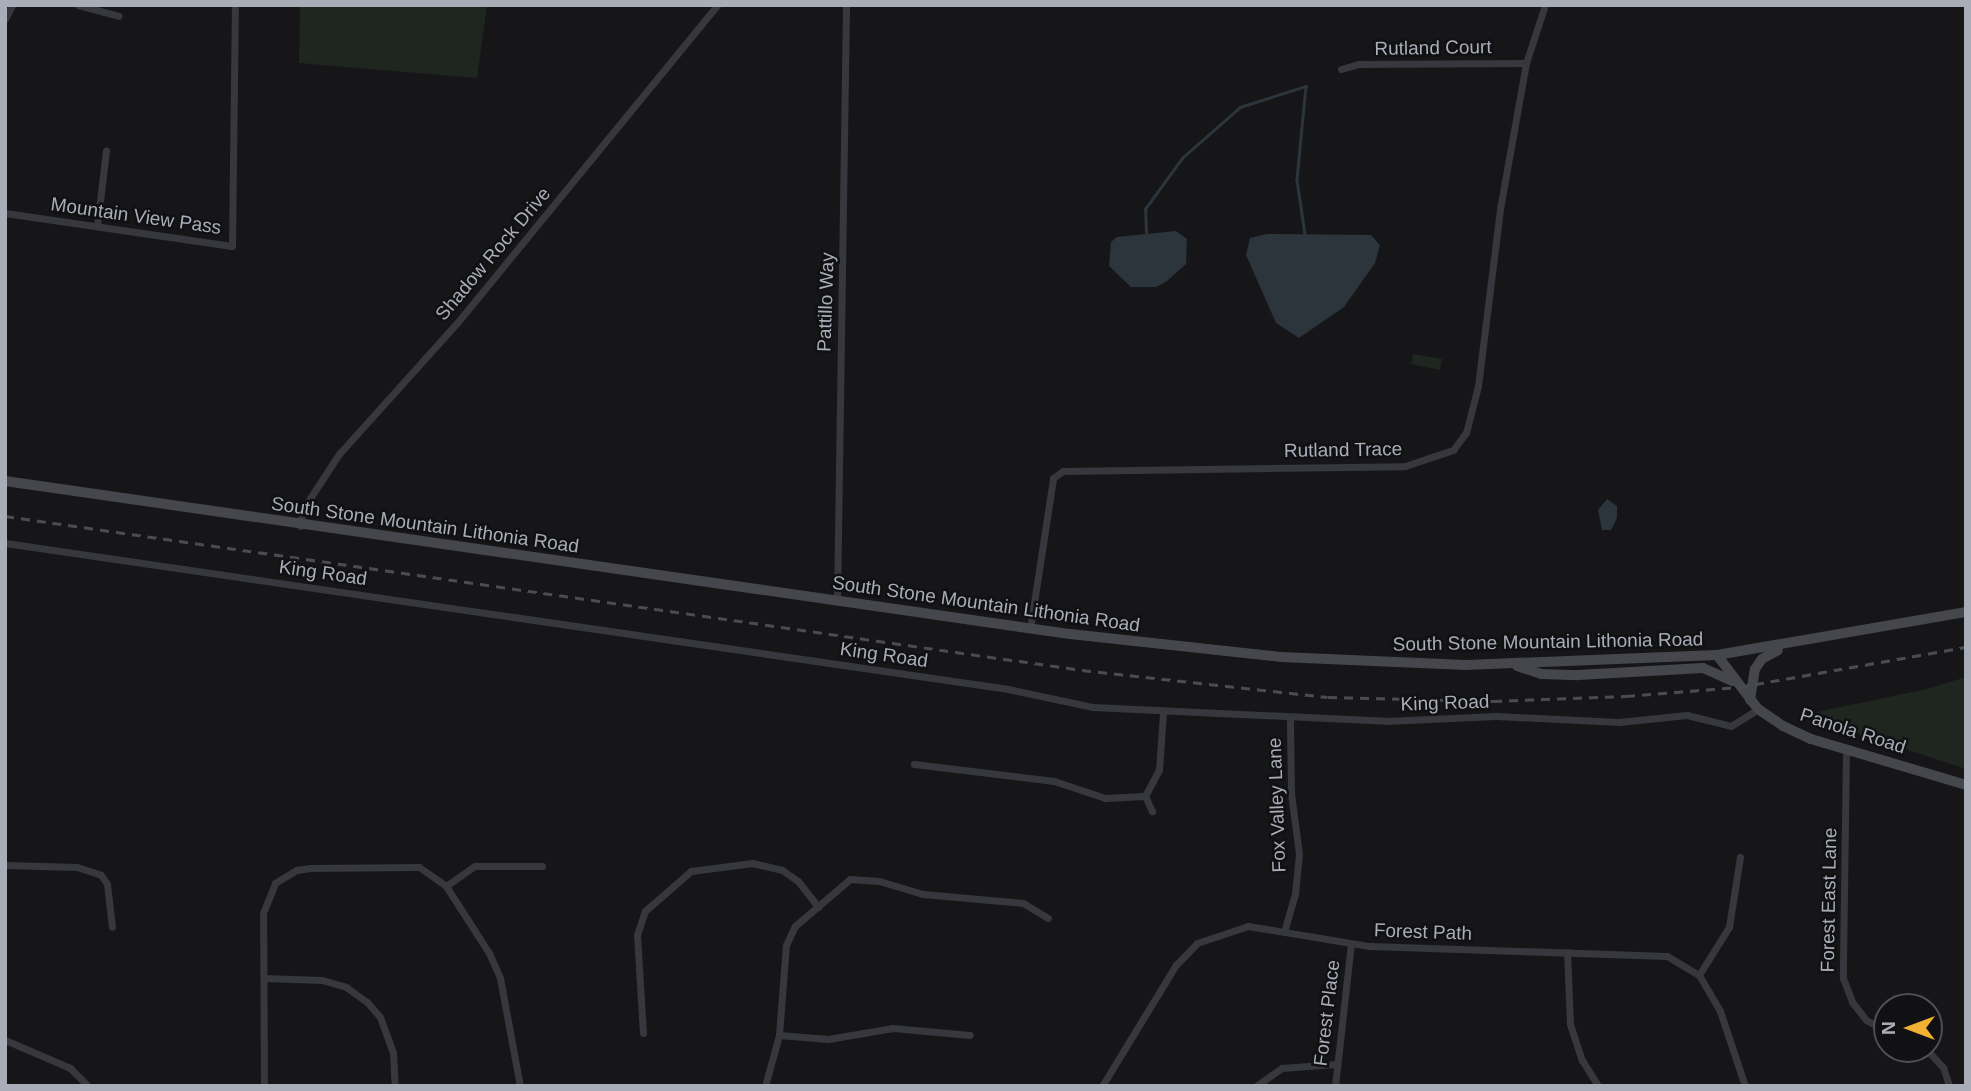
<!DOCTYPE html>
<html>
<head>
<meta charset="utf-8">
<style>
  body { margin:0 }
  #map { position:relative; width:1971px; height:1091px; overflow:hidden; background:#161618; font-family:Arial,sans-serif }
  div>[style] { position:absolute }
  [style*='--x'] { left:calc(var(--x)*1px); top:calc(var(--y)*1px); width:calc(var(--w)*1px); rotate:calc(var(--a)*1deg) }
  .green>* { inset:0; background:#1e261f }
  .water>* { inset:0; background:#2c353c }
  .stream>* { height:2.5px; margin:-1.25px; padding:0 1.25px; transform-origin:1.25px; border-radius:1.25px; background:#2c353c }
  .minor>* { height:7px; margin:-3.5px; padding:0 3.5px; transform-origin:3.5px; border-radius:3.5px; background:#37383d }
  .secondary>* { height:10px; margin:-5px; padding:0 5px; transform-origin:5px; border-radius:5px; background:#45474d }
  .rail>* { height:2.5px; margin-top:-1.25px; transform-origin:0; background:repeating-linear-gradient(90deg,#4a4c52 0 9px,transparent 0 16px) }
  span { translate:-50% -50%; white-space:nowrap; text-align:center; line-height:1.15; -webkit-text-stroke:5px #111113; paint-order:stroke }
  .street-label { font-size:19px; color:#a8adb8 }
  .frame { position:absolute; inset:0; border:7px solid #a8adb8; pointer-events:none }
  .north { position:absolute; left:1873px; top:993px; width:70px; height:70px; box-sizing:border-box; background:#111113; border:2px solid #4d4f55; border-radius:50%; rotate:270deg; font-size:19px; font-weight:700; line-height:28px; text-align:center; color:#a8adb8 }
  .north::after { content:''; display:block; margin:auto; width:24px; height:32px; background:#f2b134; clip-path:polygon(50% 0,100% 100%,50% 72%,0 100%) }
</style>
</head>
<body>
<div id="map">
  <div class="green">
    <i style="clip-path:polygon(300px 5px,487px 5px,477px 78px,299px 63px)"></i>
    <i style="clip-path:polygon(1413px 354px,1442px 359px,1440px 370px,1411px 364px)"></i>
    <i style="clip-path:polygon(1966px 677px,1966px 769px,1802px 715px,1927px 689px)"></i>
  </div>
  <div class="water">
    <i style="clip-path:polygon(1176px 231px,1187px 239px,1186px 264px,1167px 281px,1156px 287px,1131px 287px,1109px 266px,1111px 242px,1117px 237px)"></i>
    <i style="clip-path:polygon(1267px 234px,1371px 235px,1380px 245px,1375px 263px,1344px 307px,1299px 338px,1276px 323px,1246px 255px,1250px 238px)"></i>
    <i style="clip-path:polygon(1607px 499px,1617px 506px,1617px 518px,1611px 530px,1602px 530px,1598px 510px)"></i>
  </div>
  <div class="stream">
    <i style="--x:1146;--y:233;--w:24;--a:-92"></i>
    <i style="--x:1145;--y:209;--w:63;--a:-54"></i>
    <i style="--x:1182;--y:158;--w:77;--a:-41.3"></i>
    <i style="--x:1240;--y:107;--w:69;--a:-17.7"></i>
    <i style="--x:1306;--y:86;--w:94;--a:95.5"></i>
    <i style="--x:1297;--y:180;--w:55;--a:81.6"></i>
  </div>
  <div class="minor">
    <i style="--x:78;--y:5;--w:42;--a:15"></i>
    <i style="--x:5;--y:19;--w:16;--a:-63"></i>
    <i style="--x:1341;--y:69;--w:18;--a:-16"></i>
    <i style="--x:1358;--y:64;--w:168;--a:-0.3"></i>
    <i style="--x:5;--y:213;--w:229;--a:8.3"></i>
    <i style="--x:232;--y:246;--w:241;--a:-89.3"></i>
    <i style="--x:97;--y:226;--w:76;--a:-83.2"></i>
    <i style="--x:300;--y:526;--w:17;--a:-80"></i>
    <i style="--x:303;--y:509;--w:66;--a:-56.8"></i>
    <i style="--x:339;--y:454;--w:176;--a:-48"></i>
    <i style="--x:457;--y:323;--w:411;--a:-50.7"></i>
    <i style="--x:5;--y:543;--w:1014;--a:8.28"></i>
    <i style="--x:1008;--y:689;--w:87;--a:12"></i>
    <i style="--x:1093;--y:707;--w:293;--a:2.7"></i>
    <i style="--x:1386;--y:721;--w:110;--a:-2.6"></i>
    <i style="--x:1496;--y:716;--w:123;--a:2.8"></i>
    <i style="--x:1619;--y:722;--w:68;--a:-5.9"></i>
    <i style="--x:1687;--y:715;--w:45;--a:14"></i>
    <i style="--x:1731;--y:726;--w:32;--a:-32"></i>
    <i style="--x:837;--y:601;--w:596;--a:-89.13"></i>
    <i style="--x:1030;--y:629;--w:153;--a:-81.3"></i>
    <i style="--x:1053;--y:478;--w:12;--a:-35"></i>
    <i style="--x:1063;--y:471;--w:342;--a:-0.8"></i>
    <i style="--x:1405;--y:466;--w:51;--a:-18.4"></i>
    <i style="--x:1453;--y:450;--w:21;--a:-53"></i>
    <i style="--x:1466;--y:433;--w:49;--a:-75.7"></i>
    <i style="--x:1478;--y:386;--w:178;--a:-82.9"></i>
    <i style="--x:1500;--y:209;--w:148;--a:-79.9"></i>
    <i style="--x:1526;--y:63;--w:61;--a:-71.9"></i>
    <i style="--x:1846;--y:750;--w:228;--a:90.8"></i>
    <i style="--x:1843;--y:978;--w:26;--a:69"></i>
    <i style="--x:1852;--y:1002;--w:23;--a:52"></i>
    <i style="--x:1866;--y:1020;--w:24;--a:28"></i>
    <i style="--x:914;--y:764;--w:141;--a:6.9"></i>
    <i style="--x:1054;--y:781;--w:54;--a:18.4"></i>
    <i style="--x:1105;--y:798;--w:40;--a:-2.9"></i>
    <i style="--x:1145;--y:796;--w:30;--a:-62"></i>
    <i style="--x:1159;--y:770;--w:57;--a:-86"></i>
    <i style="--x:1145;--y:796;--w:17;--a:65"></i>
    <i style="--x:5;--y:865;--w:72;--a:1.6"></i>
    <i style="--x:77;--y:867;--w:25;--a:18"></i>
    <i style="--x:101;--y:875;--w:11;--a:56"></i>
    <i style="--x:107;--y:884;--w:43;--a:83.4"></i>
    <i style="--x:446;--y:886;--w:35;--a:-35"></i>
    <i style="--x:475;--y:866;--w:67;--a:0"></i>
    <i style="--x:1284;--y:932;--w:40;--a:-74"></i>
    <i style="--x:1295;--y:894;--w:40;--a:-84.3"></i>
    <i style="--x:1299;--y:854;--w:62;--a:-97.5"></i>
    <i style="--x:1291;--y:793;--w:75;--a:-90.8"></i>
    <i style="--x:1567;--y:952;--w:72;--a:87.6"></i>
    <i style="--x:1570;--y:1024;--w:38;--a:72"></i>
    <i style="--x:1582;--y:1060;--w:31;--a:58"></i>
    <i style="--x:1699;--y:975;--w:57;--a:-58"></i>
    <i style="--x:1729;--y:927;--w:71;--a:-81.1"></i>
    <i style="--x:264;--y:978;--w:58;--a:2"></i>
    <i style="--x:322;--y:980;--w:25;--a:16"></i>
    <i style="--x:346;--y:987;--w:26;--a:36"></i>
    <i style="--x:367;--y:1002;--w:20;--a:49"></i>
    <i style="--x:380;--y:1017;--w:38;--a:70"></i>
    <i style="--x:393;--y:1053;--w:33;--a:87"></i>
    <i style="--x:643;--y:1033;--w:98;--a:-93.5"></i>
    <i style="--x:637;--y:935;--w:25;--a:-72"></i>
    <i style="--x:645;--y:911;--w:61;--a:-41"></i>
    <i style="--x:691;--y:871;--w:62;--a:-7.5"></i>
    <i style="--x:752;--y:863;--w:31;--a:13"></i>
    <i style="--x:782;--y:870;--w:19;--a:35"></i>
    <i style="--x:798;--y:881;--w:33;--a:52"></i>
    <i style="--x:779;--y:1035;--w:49;--a:4.7"></i>
    <i style="--x:828;--y:1039;--w:66;--a:-9.6"></i>
    <i style="--x:893;--y:1028;--w:77;--a:5.2"></i>
    <i style="--x:5;--y:1040;--w:71;--a:23.3"></i>
    <i style="--x:70;--y:1068;--w:25;--a:45"></i>
    <i style="--x:1926;--y:1049;--w:25;--a:47"></i>
    <i style="--x:1943;--y:1067;--w:20;--a:72"></i>
    <i style="--x:264;--y:1086;--w:173;--a:-90.3"></i>
    <i style="--x:263;--y:913;--w:32;--a:-68"></i>
    <i style="--x:275;--y:883;--w:26;--a:-31"></i>
    <i style="--x:297;--y:870;--w:13;--a:-9"></i>
    <i style="--x:310;--y:868;--w:109;--a:-0.5"></i>
    <i style="--x:419;--y:867;--w:33;--a:35"></i>
    <i style="--x:446;--y:886;--w:80;--a:57.3"></i>
    <i style="--x:489;--y:953;--w:27;--a:66"></i>
    <i style="--x:500;--y:978;--w:110;--a:79.5"></i>
    <i style="--x:765;--y:1086;--w:53;--a:-74.6"></i>
    <i style="--x:779;--y:1035;--w:90;--a:-85.6"></i>
    <i style="--x:786;--y:945;--w:21;--a:-65"></i>
    <i style="--x:795;--y:926;--w:72;--a:-40.5"></i>
    <i style="--x:850;--y:879;--w:29;--a:4"></i>
    <i style="--x:879;--y:881;--w:46;--a:16.5"></i>
    <i style="--x:923;--y:894;--w:100;--a:5.1"></i>
    <i style="--x:1023;--y:903;--w:29;--a:31"></i>
    <i style="--x:1102;--y:1086;--w:142;--a:-58.6"></i>
    <i style="--x:1176;--y:965;--w:30;--a:-46"></i>
    <i style="--x:1197;--y:943;--w:54;--a:-18.4"></i>
    <i style="--x:1248;--y:926;--w:123;--a:9.4"></i>
    <i style="--x:1369;--y:946;--w:298;--a:1.9"></i>
    <i style="--x:1667;--y:956;--w:37;--a:31"></i>
    <i style="--x:1699;--y:975;--w:42;--a:59.7"></i>
    <i style="--x:1720;--y:1011;--w:79;--a:71.6"></i>
    <i style="--x:1256;--y:1086;--w:32;--a:-35"></i>
    <i style="--x:1282;--y:1068;--w:53;--a:-4.3"></i>
    <i style="--x:1335;--y:1086;--w:143;--a:-83.6"></i>
  </div>
  <div class="secondary">
    <i style="--x:5;--y:481;--w:1076;--a:8.18"></i>
    <i style="--x:1070;--y:634;--w:212;--a:6.2"></i>
    <i style="--x:1281;--y:657;--w:185;--a:2.5"></i>
    <i style="--x:1466;--y:665;--w:251;--a:-2.3"></i>
    <i style="--x:1717;--y:655;--w:253;--a:-9.8"></i>
    <i style="--x:1717;--y:655;--w:68;--a:52.8"></i>
    <i style="--x:1758;--y:709;--w:30;--a:34"></i>
    <i style="--x:1783;--y:726;--w:31;--a:25"></i>
    <i style="--x:1811;--y:739;--w:162;--a:16.5"></i>
    <i style="--x:1517;--y:666;--w:25;--a:18"></i>
    <i style="--x:1541;--y:674;--w:37;--a:2"></i>
    <i style="--x:1578;--y:675;--w:125;--a:-3.2"></i>
    <i style="--x:1703;--y:668;--w:32;--a:24"></i>
    <i style="--x:1750;--y:700;--w:31;--a:-81"></i>
    <i style="--x:1755;--y:669;--w:12;--a:-55"></i>
    <i style="--x:1762;--y:659;--w:18;--a:-29"></i>
  </div>
  <div class="rail">
    <i style="--x:5;--y:516;--w:1088;--a:8.14"></i>
    <i style="--x:1082;--y:670;--w:247;--a:6.3"></i>
    <i style="--x:1328;--y:697;--w:165;--a:1.4"></i>
    <i style="--x:1493;--y:701;--w:133;--a:-2.2"></i>
    <i style="--x:1626;--y:696;--w:113;--a:-4.6"></i>
    <i style="--x:1739;--y:687;--w:230;--a:-10"></i>
  </div>
  <div class="street-label">
    <span style="left:1433px;top:48px;rotate:-1deg">Rutland Court</span>
    <span style="left:136px;top:216px;rotate:8deg">Mountain View Pass</span>
    <span style="left:493px;top:254px;rotate:-50deg">Shadow Rock Drive</span>
    <span style="left:826px;top:302px;rotate:-88deg">Pattillo Way</span>
    <span style="left:1343px;top:450px;rotate:-1deg">Rutland Trace</span>
    <span style="left:425px;top:525px;rotate:8deg">South Stone Mountain Lithonia Road</span>
    <span style="left:323px;top:573px;rotate:8deg">King Road</span>
    <span style="left:986px;top:604px;rotate:8deg">South Stone Mountain Lithonia Road</span>
    <span style="left:1548px;top:642px;rotate:-1deg">South Stone Mountain Lithonia Road</span>
    <span style="left:884px;top:655px;rotate:8deg">King Road</span>
    <span style="left:1445px;top:703px;rotate:-2deg">King Road</span>
    <span style="left:1853px;top:731px;rotate:18deg">Panola Road</span>
    <span style="left:1277px;top:805px;rotate:-92deg">Fox Valley Lane</span>
    <span style="left:1829px;top:900px;rotate:-89deg">Forest East Lane</span>
    <span style="left:1423px;top:932px;rotate:2deg">Forest Path</span>
    <span style="left:1327px;top:1013px;rotate:-83deg">Forest Place</span>
  </div>
  <div class="frame"></div>
  <div class="north">N</div>
</div>
</body>
</html>
